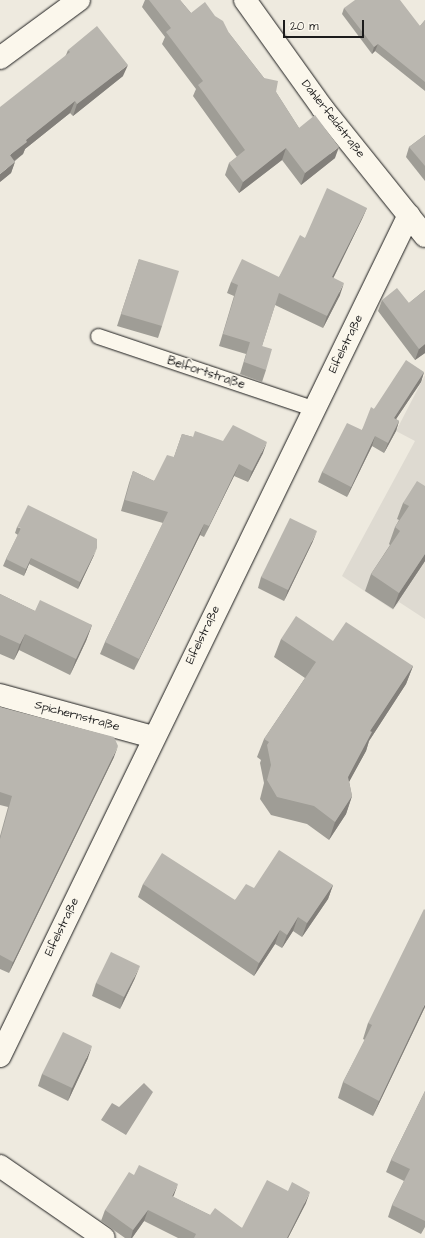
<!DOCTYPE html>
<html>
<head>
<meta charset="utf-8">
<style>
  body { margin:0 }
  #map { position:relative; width:425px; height:1238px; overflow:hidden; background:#eeeadf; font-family:"Architects Daughter",sans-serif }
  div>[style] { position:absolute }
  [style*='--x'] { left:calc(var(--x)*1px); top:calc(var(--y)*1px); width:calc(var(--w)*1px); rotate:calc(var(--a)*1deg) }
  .built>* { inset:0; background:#dedad1 }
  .water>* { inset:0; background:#a6a39d }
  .roads { filter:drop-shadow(0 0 1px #1c1c1c) drop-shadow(0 0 1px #1c1c1c) }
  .lane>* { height:15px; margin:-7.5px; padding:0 7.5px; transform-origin:7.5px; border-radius:7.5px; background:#fbf7ec }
  .street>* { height:22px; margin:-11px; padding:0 11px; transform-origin:11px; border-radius:11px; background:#fbf7ec }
  .wall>* { inset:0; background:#9f9d96 }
  .shaded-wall>* { inset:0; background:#827f7a }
  .building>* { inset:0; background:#b9b6af }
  span { translate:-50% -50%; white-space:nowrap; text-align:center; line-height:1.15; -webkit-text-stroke:3px #fbf7ec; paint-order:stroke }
  .street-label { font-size:12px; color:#1c1c1c }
  .scale { position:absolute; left:283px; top:20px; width:81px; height:18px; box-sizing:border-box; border:2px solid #1c1c1c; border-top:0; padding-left:5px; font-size:12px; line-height:14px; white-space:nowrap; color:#1c1c1c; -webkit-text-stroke:3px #fbf7ec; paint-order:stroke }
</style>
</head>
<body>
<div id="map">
  <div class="built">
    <i style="clip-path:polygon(425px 375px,425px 619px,399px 602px,393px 610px,342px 576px,415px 441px,396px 431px)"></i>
  </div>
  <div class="water">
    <i style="clip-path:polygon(144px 1083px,153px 1092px,126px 1135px,101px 1120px,112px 1103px,119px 1107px)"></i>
  </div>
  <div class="roads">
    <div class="lane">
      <i style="--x:98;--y:336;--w:229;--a:18.6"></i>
    </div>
    <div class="street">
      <i style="--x:245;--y:0;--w:134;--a:54.4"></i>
      <i style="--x:323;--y:109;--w:163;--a:51.2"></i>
      <i style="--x:0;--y:58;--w:98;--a:-36.3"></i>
      <i style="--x:0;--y:695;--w:159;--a:15.4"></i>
      <i style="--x:0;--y:1056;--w:935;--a:-64.07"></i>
      <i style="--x:0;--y:1166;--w:126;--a:34.7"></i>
    </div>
  </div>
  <div class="wall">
    <i style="clip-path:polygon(145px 0,180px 0,191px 13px,229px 33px,264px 78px,276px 92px,299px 128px,335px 158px,301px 185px,282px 160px,239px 193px,225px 175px,229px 163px,237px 157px,193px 96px,196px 89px,162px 44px,165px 37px,142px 7px)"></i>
    <i style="clip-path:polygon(344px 8px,420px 26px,425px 20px,425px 91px,375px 51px,372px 54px,342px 14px)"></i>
    <i style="clip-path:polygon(68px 50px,123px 76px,73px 116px,70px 113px,25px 149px,23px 154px,15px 161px,11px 173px,0 182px,66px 55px)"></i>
    <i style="clip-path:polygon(425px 135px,425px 181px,406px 157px,409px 147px)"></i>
    <i style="clip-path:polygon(367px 208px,362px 219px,333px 278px,340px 295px,323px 328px,275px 305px,262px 346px,266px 370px,262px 382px,240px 374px,246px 354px,219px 346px,234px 296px,227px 293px,231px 282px,279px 277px,305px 238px)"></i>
    <i style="clip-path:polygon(139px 259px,162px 326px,158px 338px,117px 326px)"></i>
    <i style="clip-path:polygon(425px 290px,425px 353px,415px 360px,378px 311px,382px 300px,409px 303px)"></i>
    <i style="clip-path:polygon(424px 372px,421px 382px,396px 419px,399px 421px,396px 431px,384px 453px,372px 446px,347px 497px,318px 482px,322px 472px,362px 430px,374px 409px)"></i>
    <i style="clip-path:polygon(182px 434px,193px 437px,263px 453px,248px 482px,234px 476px,204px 537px,200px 535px,134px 670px,100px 654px,105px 642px,163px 523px,121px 511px,129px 483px,133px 471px,154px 481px,174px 457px)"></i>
    <i style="clip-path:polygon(425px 486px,425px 561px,393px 609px,365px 591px,371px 574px,390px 545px,389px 544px,395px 527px,399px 520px,397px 519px,403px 503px)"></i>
    <i style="clip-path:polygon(17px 527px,94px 555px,78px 589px,29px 564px,24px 576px,3px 566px,6px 559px,18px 535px,15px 533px)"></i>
    <i style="clip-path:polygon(313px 541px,284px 601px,258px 588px,261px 577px)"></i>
    <i style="clip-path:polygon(0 594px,35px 611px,92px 625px,86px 641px,70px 675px,19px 650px,14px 660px,0 654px)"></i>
    <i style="clip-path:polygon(281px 639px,333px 641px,413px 666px,406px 684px,369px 741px,366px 751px,349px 781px,352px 796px,346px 814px,329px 840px,307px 824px,271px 815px,260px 799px,264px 783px,260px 763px,261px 760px,257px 757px,264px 739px,305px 678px,274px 657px)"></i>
    <i style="clip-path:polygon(0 707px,114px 757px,9px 973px,0 969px,0 836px,8px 807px,0 805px)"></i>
    <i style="clip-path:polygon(143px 884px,235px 900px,254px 888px,333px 885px,328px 899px,302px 937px,293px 931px,282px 948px,275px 944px,254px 976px,138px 897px)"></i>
    <i style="clip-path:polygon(135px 978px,120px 1009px,92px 996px,96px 983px)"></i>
    <i style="clip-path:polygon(425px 1007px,373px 1116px,338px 1098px,343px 1082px,365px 1040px,363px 1039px,368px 1023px)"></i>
    <i style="clip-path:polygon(88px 1058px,68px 1101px,38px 1086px,42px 1074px)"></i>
    <i style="clip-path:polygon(425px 1091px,425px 1227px,421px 1234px,388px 1217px,392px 1205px,404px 1181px,386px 1172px,391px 1160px)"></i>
    <i style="clip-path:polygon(173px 1197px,210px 1215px,242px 1228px,306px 1203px,288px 1238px,178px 1238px,144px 1221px,132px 1238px,125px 1238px,101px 1221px,105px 1210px)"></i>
  </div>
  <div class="shaded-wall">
    <i style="clip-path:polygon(378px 44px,375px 51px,372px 54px,374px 47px)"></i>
    <i style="clip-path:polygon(128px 65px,123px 76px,73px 116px,77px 104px)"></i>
    <i style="clip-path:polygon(75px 101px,70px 113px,25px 149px,23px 154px,6px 167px,10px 155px,26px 140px)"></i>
    <i style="clip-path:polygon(339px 147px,335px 158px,301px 185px,305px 173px)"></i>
    <i style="clip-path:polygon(286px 148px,282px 160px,239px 193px,243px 182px)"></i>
    <i style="clip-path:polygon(15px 162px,11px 173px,0 182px,0 174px)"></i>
    <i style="clip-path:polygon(367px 208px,362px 219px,328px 289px,332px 277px)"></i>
    <i style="clip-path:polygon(344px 283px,340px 295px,323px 328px,327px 316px)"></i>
    <i style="clip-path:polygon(425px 344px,425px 353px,415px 360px,419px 349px)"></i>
    <i style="clip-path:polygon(424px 372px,421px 382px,390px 428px,394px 418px)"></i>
    <i style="clip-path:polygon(399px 421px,396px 431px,384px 453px,388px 443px)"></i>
    <i style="clip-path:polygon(375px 436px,372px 446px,347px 497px,351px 487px)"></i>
    <i style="clip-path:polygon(267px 442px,263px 453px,248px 482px,252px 471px)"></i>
    <i style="clip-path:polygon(239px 464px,234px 476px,204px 537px,209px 526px)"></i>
    <i style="clip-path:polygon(204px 524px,200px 535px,134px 670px,139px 659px)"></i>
    <i style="clip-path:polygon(317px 531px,313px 541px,284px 601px,288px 590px)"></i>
    <i style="clip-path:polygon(97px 548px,94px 555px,78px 589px,80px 582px)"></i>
    <i style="clip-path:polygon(425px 554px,425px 561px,393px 609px,399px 593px)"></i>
    <i style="clip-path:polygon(31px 558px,29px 564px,24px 576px,26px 569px)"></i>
    <i style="clip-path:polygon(92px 625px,86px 641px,70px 675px,76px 659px)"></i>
    <i style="clip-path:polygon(25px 634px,19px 650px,14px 660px,20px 644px)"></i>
    <i style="clip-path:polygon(413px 666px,406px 684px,369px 741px,366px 751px,342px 795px,348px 777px,370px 731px)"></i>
    <i style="clip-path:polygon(118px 746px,114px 757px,9px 973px,13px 962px)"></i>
    <i style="clip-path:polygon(352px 796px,346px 814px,329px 840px,335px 822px)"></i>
    <i style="clip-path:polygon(333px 885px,328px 899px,302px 937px,307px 923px)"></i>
    <i style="clip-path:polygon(298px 917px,293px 931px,282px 948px,287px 935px)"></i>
    <i style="clip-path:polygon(280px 930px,275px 944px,254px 976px,259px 963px)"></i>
    <i style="clip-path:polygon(140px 966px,135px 978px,120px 1009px,124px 997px)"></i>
    <i style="clip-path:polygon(425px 1004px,425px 1007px,373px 1116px,379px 1101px)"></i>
    <i style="clip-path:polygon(92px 1046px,88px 1058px,68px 1101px,72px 1088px)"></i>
    <i style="clip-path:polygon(178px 1184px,174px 1195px,168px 1207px,172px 1196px)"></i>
    <i style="clip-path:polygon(310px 1192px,306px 1203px,288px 1238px,287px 1238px)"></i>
    <i style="clip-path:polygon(148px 1210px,144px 1221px,132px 1238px,131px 1238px,133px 1230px)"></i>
  </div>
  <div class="building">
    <i style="clip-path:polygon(149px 0,180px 0,191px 13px,205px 2px,215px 16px,223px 21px,229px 33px,264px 78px,278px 81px,276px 92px,299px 128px,315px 115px,339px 147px,305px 173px,286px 148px,243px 182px,229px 163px,245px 150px,198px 85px,203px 81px,166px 32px,171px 28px)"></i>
    <i style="clip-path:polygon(355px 0,400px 0,420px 26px,425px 20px,425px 82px,378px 44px,374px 47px,344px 8px)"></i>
    <i style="clip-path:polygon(97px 26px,128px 65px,77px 104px,75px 101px,26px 140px,27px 142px,10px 155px,15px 162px,0 174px,0 107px,70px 52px,68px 50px)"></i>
    <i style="clip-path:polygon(425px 135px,425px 166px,409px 147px)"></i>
    <i style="clip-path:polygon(327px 188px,367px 208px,332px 277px,344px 283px,327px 316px,279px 293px,262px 346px,272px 349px,266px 370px,244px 362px,250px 342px,259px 345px,223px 334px,238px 285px,231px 282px,242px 259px,279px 277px,300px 235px,305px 238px)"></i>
    <i style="clip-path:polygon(139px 259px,179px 271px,162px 326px,121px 314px)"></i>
    <i style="clip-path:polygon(397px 288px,409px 303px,425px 290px,425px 344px,419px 349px,382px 300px)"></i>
    <i style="clip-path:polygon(406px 360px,424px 372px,394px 418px,399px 421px,388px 443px,375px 436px,351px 487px,322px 472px,347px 423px,362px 430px,371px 407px,374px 409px)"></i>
    <i style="clip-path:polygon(233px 425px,267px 442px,252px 471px,239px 464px,209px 526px,204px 524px,139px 659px,105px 642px,168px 512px,125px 500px,133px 471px,154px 481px,167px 455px,174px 457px,182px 434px,193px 437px,195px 431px,223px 441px)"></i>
    <i style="clip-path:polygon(417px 481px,425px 486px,425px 554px,399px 593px,371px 574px,400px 531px,395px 527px,409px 506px,403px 503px)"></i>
    <i style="clip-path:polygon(28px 505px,97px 539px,97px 548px,80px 582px,31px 558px,26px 569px,6px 559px,21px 528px,17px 527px)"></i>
    <i style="clip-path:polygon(290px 518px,317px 531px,288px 590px,261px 577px)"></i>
    <i style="clip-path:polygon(0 594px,35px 611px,40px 600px,92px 625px,76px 659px,25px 634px,20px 644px,0 635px)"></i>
    <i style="clip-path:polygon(296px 616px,333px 641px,346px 622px,413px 666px,370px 731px,372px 732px,348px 777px,352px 796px,335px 822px,314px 806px,277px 797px,267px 780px,271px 765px,267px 745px,269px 742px,264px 739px,316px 662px,281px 639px)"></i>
    <i style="clip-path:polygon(0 707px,114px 737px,118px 746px,13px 962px,0 955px,0 839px,12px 796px,0 792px)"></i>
    <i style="clip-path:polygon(279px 850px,333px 885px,307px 923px,298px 917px,287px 935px,280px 930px,259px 963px,143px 884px,162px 853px,235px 900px,246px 884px,254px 888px)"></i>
    <i style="clip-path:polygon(424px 909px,425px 910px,425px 1004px,379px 1101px,343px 1082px,372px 1025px,368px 1023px)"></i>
    <i style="clip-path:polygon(111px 952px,140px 966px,124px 997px,96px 983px)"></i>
    <i style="clip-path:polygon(63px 1032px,92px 1046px,72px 1088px,42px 1074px)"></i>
    <i style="clip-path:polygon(425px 1091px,425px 1221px,392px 1205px,410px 1169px,391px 1160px)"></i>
    <i style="clip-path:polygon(139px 1165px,178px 1184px,172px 1196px,210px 1215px,215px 1208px,242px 1228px,267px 1180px,288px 1191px,292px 1182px,310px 1192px,287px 1238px,194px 1238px,196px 1234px,148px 1210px,133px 1230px,105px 1210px,129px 1172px,134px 1175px)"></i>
  </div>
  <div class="street-label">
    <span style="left:333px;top:119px;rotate:52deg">Dahlerfeldstraße</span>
    <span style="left:346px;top:344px;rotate:-64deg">Eifelstraße</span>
    <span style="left:206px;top:373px;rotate:18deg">Belfortstraße</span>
    <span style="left:203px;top:635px;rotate:-64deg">Eifelstraße</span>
    <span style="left:77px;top:716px;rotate:15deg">Spichernstraße</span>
    <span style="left:62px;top:927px;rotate:-64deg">Eifelstraße</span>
  </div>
  <div class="scale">20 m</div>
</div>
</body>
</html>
